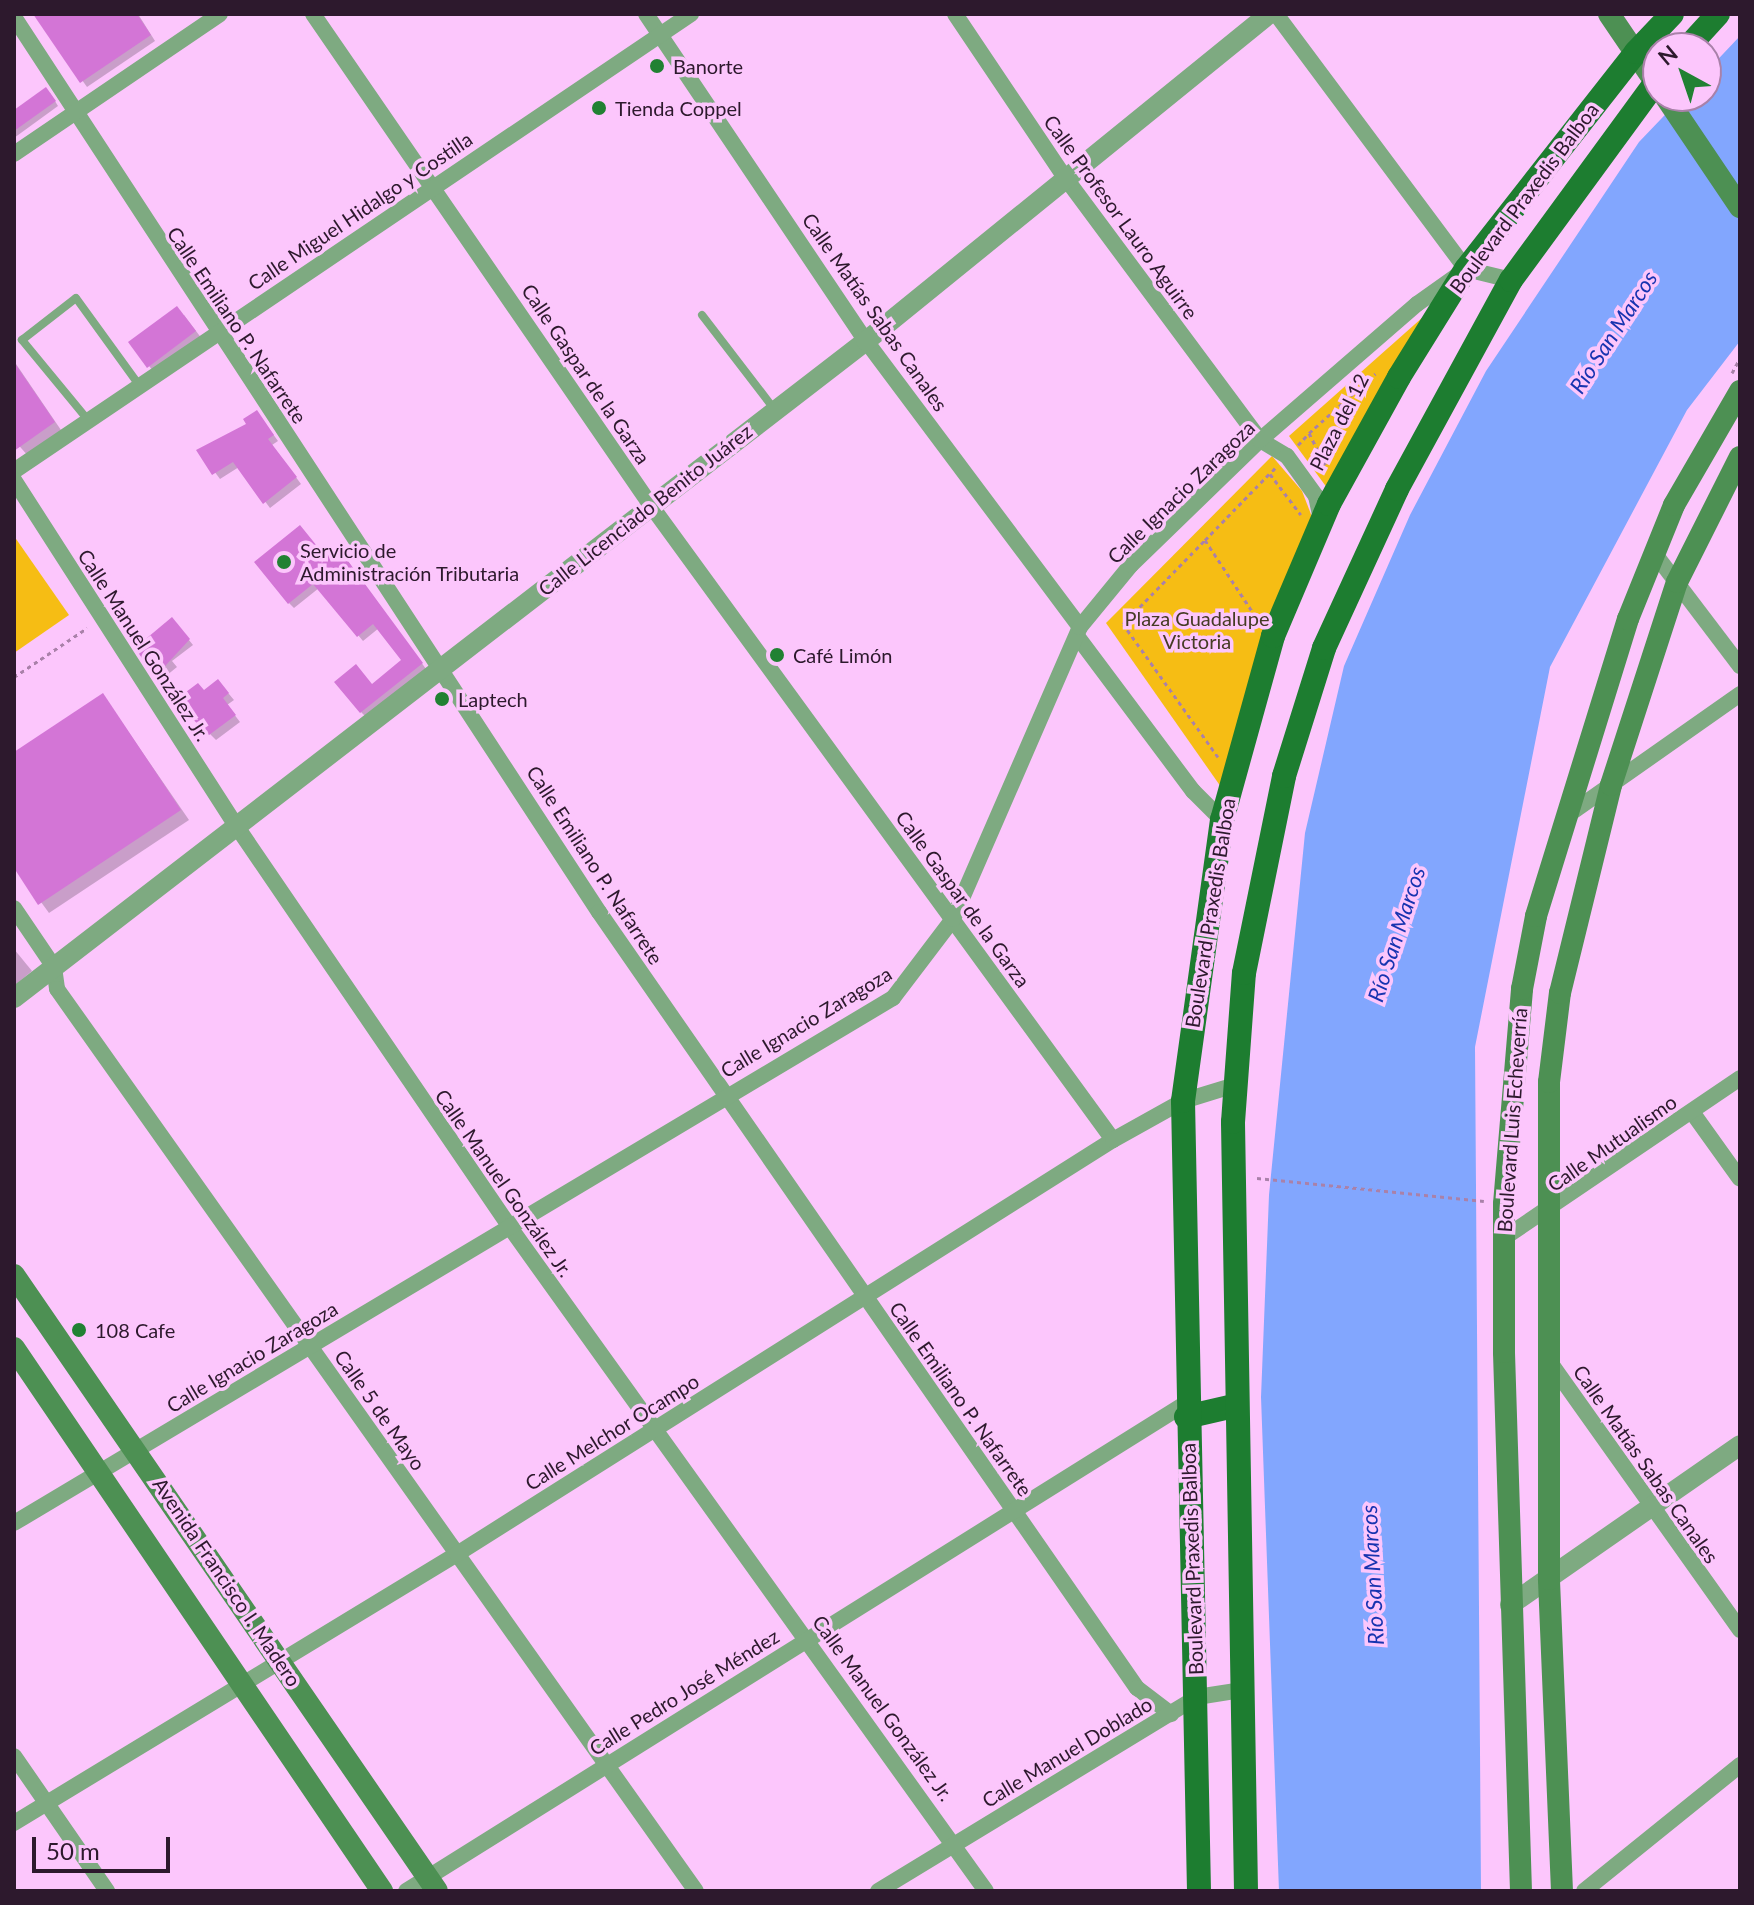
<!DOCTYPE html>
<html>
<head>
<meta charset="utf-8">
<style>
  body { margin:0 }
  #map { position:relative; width:1754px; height:1905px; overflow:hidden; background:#fcc6fc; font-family:Lato,sans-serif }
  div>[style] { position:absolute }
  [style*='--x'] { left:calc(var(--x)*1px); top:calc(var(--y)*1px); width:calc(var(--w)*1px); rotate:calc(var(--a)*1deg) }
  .green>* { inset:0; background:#f6bd14 }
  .water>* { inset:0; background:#82a6fe }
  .shadow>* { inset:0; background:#0003 }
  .building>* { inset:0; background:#d375d6 }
  .path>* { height:3px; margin-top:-1.5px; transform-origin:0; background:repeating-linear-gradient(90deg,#a981a9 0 4px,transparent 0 8px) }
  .service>* { height:8px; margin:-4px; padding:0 4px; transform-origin:4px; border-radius:4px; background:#7eaa81 }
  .minor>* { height:16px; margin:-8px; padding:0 8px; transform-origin:8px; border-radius:8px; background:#7eaa81 }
  .tertiary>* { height:20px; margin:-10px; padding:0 10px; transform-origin:10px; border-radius:10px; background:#7eaa81 }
  .secondary>* { height:22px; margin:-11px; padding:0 11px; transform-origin:11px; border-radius:11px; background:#4d9053 }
  .primary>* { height:24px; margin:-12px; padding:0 12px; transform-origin:12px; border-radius:12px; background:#1d7d30 }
  .dots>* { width:22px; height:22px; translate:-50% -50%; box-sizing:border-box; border:4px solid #fcc6fc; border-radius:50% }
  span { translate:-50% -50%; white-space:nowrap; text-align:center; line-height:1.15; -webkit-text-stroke:7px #fcc6fc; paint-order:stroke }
  .poi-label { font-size:20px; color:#2d192d }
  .left { translate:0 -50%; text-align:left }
  .street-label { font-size:20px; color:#2d192d }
  .park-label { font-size:20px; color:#463b24 }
  .water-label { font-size:22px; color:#1734b0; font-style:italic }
  .frame { position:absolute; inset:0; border:16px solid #2d192d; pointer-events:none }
  .north { position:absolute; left:1642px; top:32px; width:80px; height:80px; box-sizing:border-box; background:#fcc6fc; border:2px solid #a981a9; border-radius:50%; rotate:320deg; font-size:22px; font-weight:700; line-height:32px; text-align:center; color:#2d192d }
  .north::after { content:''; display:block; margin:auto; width:28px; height:36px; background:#218133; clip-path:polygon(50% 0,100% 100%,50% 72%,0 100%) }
  .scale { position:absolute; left:32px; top:1837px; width:138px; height:36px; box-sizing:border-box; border:4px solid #2d192d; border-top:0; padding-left:10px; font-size:24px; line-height:28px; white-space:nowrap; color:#2d192d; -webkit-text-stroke:6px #fcc6fc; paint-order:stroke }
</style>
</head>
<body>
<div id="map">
  <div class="green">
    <i style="clip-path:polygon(1423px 317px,1333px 496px,1289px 436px)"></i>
    <i style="clip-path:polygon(1272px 456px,1302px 491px,1314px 522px,1221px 787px,1106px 623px)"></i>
    <i style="clip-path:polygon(14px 536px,69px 615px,14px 653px)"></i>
  </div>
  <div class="water">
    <i style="clip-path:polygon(1740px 36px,1740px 341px,1687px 410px,1550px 667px,1475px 1047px,1481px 1891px,1279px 1891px,1261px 1397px,1269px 1195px,1305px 833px,1344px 666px,1410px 515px,1486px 371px,1639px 142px,1683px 96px,1706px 96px,1706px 72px)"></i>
  </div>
  <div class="shadow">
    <i style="clip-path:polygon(35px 14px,138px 14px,155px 41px,87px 87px)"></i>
    <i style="clip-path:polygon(50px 93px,58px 106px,14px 138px,14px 112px)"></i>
    <i style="clip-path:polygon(184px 315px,202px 339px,155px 373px,149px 366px)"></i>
    <i style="clip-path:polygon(14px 361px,63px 433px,29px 457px,14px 440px)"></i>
    <i style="clip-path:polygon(257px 412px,278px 441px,272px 445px,301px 484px,270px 508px,239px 467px,220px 479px,199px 451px,249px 425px)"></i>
    <i style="clip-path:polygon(342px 553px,426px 669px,366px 717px,361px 712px,372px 686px,404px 660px,379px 628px,363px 641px,319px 588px,294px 608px,289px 603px,325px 558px)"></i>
    <i style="clip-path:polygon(176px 624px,193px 645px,172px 661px,177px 667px,161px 680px,138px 648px)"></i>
    <i style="clip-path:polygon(224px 688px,234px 700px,227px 705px,240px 722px,216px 740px,177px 701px)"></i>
    <i style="clip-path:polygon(103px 695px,189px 820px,49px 913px,14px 865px,14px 754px)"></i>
    <i style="clip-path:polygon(14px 949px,32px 971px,14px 986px)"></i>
  </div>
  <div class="building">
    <i style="clip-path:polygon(33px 14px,137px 14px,151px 35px,80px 83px)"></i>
    <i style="clip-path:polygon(46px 87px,56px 101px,14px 131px,14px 110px)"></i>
    <i style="clip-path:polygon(177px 306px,196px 331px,147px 368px,128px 342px)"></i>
    <i style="clip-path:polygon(14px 362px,55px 422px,14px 451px)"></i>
    <i style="clip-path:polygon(257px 410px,274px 435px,268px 439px,297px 477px,263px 504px,233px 462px,212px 475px,196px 450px,246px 424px,243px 419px)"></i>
    <i style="clip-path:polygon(300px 525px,325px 556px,337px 546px,423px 663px,360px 713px,334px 682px,356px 664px,372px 684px,401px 660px,373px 624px,357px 637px,313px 584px,288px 604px,254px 562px)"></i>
    <i style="clip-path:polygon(172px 617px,190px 639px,155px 677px,135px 648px)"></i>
    <i style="clip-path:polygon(218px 679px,229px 693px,223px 698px,236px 715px,209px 735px,174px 701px,198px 683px,204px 690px)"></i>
    <i style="clip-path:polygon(103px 693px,181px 810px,38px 905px,14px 868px,14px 752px)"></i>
  </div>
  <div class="path">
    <i style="--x:1732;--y:373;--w:17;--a:-62"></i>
    <i style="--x:1309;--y:433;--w:89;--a:-41.8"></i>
    <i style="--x:1298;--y:445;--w:16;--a:-47"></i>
    <i style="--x:1309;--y:433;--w:36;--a:63"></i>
    <i style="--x:1275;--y:468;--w:8;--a:130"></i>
    <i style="--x:1270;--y:474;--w:51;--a:52.9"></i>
    <i style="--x:1205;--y:540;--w:92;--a:-45.9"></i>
    <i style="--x:14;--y:677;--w:88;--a:-33.9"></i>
    <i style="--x:1218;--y:757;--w:163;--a:-125.5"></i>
    <i style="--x:1123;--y:624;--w:117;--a:-45.7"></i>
    <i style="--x:1205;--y:540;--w:96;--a:56.5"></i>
    <i style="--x:1257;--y:1178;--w:228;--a:5.8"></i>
  </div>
  <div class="service">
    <i style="--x:702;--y:315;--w:118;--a:52.5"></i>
    <i style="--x:88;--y:420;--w:104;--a:-129.5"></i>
    <i style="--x:22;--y:340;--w:68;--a:-37.9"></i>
    <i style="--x:76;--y:298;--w:107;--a:54.1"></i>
  </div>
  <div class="minor">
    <i style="--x:313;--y:14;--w:598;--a:55.49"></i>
    <i style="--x:652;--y:507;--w:783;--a:53.93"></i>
    <i style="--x:646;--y:14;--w:394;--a:56.1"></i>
    <i style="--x:866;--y:341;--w:357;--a:53.2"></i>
    <i style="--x:955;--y:14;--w:195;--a:56.1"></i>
    <i style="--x:1064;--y:176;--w:329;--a:53.4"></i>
    <i style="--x:1260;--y:440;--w:31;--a:31"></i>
    <i style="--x:1287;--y:456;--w:49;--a:54.1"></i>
    <i style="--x:1316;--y:496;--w:25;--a:78"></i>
    <i style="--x:1276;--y:14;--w:318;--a:53.3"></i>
    <i style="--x:14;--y:17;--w:1069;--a:56.83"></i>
    <i style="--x:599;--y:912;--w:944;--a:55.27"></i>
    <i style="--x:1137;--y:1688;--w:43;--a:37.4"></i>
    <i style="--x:14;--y:154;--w:249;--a:-34.2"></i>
    <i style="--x:1466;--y:269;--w:46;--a:13.7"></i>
    <i style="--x:14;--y:471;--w:817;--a:-34.02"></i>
    <i style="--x:14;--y:480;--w:409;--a:57.3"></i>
    <i style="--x:235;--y:824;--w:486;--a:55.7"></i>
    <i style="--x:509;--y:1226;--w:818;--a:54.35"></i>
    <i style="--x:1655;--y:554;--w:141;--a:52.8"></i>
    <i style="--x:1077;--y:636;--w:194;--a:53.2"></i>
    <i style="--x:1193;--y:791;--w:41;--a:45"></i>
    <i style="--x:1568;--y:815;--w:210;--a:-35.1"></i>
    <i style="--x:14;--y:908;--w:71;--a:55.9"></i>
    <i style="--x:54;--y:967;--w:22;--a:82"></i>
    <i style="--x:57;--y:989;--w:1105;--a:54.69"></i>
    <i style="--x:1692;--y:1112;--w:82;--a:54.4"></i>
    <i style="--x:1504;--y:1238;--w:285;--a:-34.1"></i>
    <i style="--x:1549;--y:1361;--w:330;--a:54.6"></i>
    <i style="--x:14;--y:1523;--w:1024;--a:-30.85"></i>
    <i style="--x:893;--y:998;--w:99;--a:-52.8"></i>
    <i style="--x:953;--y:919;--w:318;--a:-66.5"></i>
    <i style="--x:1080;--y:627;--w:80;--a:-50.6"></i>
    <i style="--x:1131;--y:565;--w:180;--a:-44.1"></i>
    <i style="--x:1260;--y:440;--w:208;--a:-40.9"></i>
    <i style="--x:1417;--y:304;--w:50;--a:-35.3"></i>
    <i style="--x:14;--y:1756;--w:164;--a:55.4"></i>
    <i style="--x:14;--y:1823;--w:518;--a:-31.27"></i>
    <i style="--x:457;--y:1554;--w:776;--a:-32.26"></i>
    <i style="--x:1113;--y:1140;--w:80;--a:-29.1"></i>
    <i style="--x:1183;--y:1101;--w:54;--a:-17.1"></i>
    <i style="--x:406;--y:1891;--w:922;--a:-32.02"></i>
    <i style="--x:878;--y:1891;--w:373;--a:-31.3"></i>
    <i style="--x:1197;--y:1697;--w:46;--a:-8.8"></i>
    <i style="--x:1584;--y:1891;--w:201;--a:-38.9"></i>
  </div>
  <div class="tertiary">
    <i style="--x:14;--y:998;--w:1076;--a:-37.64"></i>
    <i style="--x:866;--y:341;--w:519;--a:-39.06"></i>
    <i style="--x:1510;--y:1605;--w:280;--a:-34.8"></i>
  </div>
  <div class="secondary">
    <i style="--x:1609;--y:14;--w:87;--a:55.8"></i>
    <i style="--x:1665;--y:96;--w:134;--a:56"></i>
    <i style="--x:14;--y:1275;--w:747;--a:55.52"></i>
    <i style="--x:14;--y:1348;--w:656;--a:55.87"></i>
    <i style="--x:1521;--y:1891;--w:539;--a:-91.81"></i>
    <i style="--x:1504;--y:1352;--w:148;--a:-90"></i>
    <i style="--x:1504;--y:1204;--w:216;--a:-85.2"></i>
    <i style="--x:1522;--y:989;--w:74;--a:-79.1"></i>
    <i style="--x:1536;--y:916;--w:311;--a:-72.8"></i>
    <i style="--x:1628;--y:619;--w:123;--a:-68"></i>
    <i style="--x:1674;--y:505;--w:132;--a:-59.9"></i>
    <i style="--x:1562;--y:1891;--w:312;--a:-92.4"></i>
    <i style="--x:1549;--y:1579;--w:497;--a:-90"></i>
    <i style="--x:1549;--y:1082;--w:90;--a:-83"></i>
    <i style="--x:1560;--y:993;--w:214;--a:-76.2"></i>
    <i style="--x:1611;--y:785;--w:213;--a:-72"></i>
    <i style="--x:1677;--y:582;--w:140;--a:-63.3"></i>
  </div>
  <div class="primary">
    <i style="--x:1687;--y:48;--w:46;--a:-47.6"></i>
    <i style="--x:1186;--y:1417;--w:49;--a:-12.9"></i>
    <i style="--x:1199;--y:1891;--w:790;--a:-91.16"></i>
    <i style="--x:1183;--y:1101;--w:284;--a:-82.1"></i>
    <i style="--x:1222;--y:820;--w:191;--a:-74.5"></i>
    <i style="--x:1273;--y:636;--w:143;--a:-67"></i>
    <i style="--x:1329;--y:504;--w:145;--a:-61.1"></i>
    <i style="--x:1399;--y:377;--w:127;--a:-58.2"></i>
    <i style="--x:1466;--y:269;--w:276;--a:-51.9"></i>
    <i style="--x:1636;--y:52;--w:52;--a:-46.5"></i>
    <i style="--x:1246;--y:1891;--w:769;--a:-90.97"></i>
    <i style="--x:1233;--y:1122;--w:149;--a:-85.8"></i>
    <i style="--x:1244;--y:973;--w:201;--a:-78.5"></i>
    <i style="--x:1284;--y:776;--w:134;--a:-72.6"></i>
    <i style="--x:1324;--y:648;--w:175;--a:-65.3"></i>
    <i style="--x:1397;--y:489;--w:238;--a:-61.4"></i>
    <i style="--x:1511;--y:280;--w:249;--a:-53.8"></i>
  </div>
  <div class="dots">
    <i style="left:657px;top:66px;background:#218133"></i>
    <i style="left:599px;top:108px;background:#218133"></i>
    <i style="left:284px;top:562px;background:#218133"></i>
    <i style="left:777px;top:655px;background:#218133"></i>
    <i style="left:442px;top:699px;background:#218133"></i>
    <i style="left:79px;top:1330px;background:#218133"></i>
  </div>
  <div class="poi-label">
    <span class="left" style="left:673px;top:66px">Banorte</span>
    <span class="left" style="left:615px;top:108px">Tienda Coppel</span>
    <span class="left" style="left:300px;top:562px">Servicio de<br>Administración Tributaria</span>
    <span class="left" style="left:793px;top:655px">Café Limón</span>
    <span class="left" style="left:458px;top:699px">Laptech</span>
    <span class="left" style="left:95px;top:1330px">108 Cafe</span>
  </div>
  <div class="street-label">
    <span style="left:1524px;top:198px;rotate:-53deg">Boulevard Praxedis Balboa</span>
    <span style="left:360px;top:211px;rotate:-34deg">Calle Miguel Hidalgo y Costilla</span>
    <span style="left:1121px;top:217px;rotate:54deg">Calle Profesor Lauro Aguirre</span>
    <span style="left:875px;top:312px;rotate:55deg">Calle Matías Sabas Canales</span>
    <span style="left:237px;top:325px;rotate:56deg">Calle Emiliano P. Nafarrete</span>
    <span style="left:586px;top:374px;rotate:56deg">Calle Gaspar de la Garza</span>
    <span style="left:1339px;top:422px;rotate:-63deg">Plaza del 12</span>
    <span style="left:1181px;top:492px;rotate:-44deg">Calle Ignacio Zaragoza</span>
    <span style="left:645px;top:510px;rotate:-38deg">Calle Licenciado Benito Juárez</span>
    <span style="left:144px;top:645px;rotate:57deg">Calle Manuel González Jr.</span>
    <span style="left:595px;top:865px;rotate:57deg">Calle Emiliano P. Nafarrete</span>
    <span style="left:963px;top:899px;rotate:54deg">Calle Gaspar de la Garza</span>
    <span style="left:1210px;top:913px;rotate:-81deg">Boulevard Praxedis Balboa</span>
    <span style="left:806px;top:1022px;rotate:-31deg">Calle Ignacio Zaragoza</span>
    <span style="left:1512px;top:1120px;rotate:-86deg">Boulevard Luis Echeverría</span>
    <span style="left:1612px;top:1143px;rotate:-35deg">Calle Mutualismo</span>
    <span style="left:504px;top:1183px;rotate:55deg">Calle Manuel González Jr.</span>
    <span style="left:252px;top:1357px;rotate:-31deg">Calle Ignacio Zaragoza</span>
    <span style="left:961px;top:1399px;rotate:55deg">Calle Emiliano P. Nafarrete</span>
    <span style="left:380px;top:1410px;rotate:55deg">Calle 5 de Mayo</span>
    <span style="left:612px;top:1432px;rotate:-32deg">Calle Melchor Ocampo</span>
    <span style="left:1646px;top:1464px;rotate:55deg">Calle Matías Sabas Canales</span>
    <span style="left:1192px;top:1559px;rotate:-92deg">Boulevard Praxedis Balboa</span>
    <span style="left:227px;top:1582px;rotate:56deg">Avenida Francisco I. Madero</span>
    <span style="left:684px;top:1692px;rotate:-32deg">Calle Pedro José Méndez</span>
    <span style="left:883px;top:1708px;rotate:54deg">Calle Manuel González Jr.</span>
    <span style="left:1067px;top:1752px;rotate:-31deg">Calle Manuel Doblado</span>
  </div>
  <div class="park-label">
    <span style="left:1197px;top:630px">Plaza Guadalupe<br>Victoria</span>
  </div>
  <div class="water-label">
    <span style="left:1613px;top:332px;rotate:-57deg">Río San Marcos</span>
    <span style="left:1396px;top:934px;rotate:-72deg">Río San Marcos</span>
    <span style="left:1372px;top:1575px;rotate:-93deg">Río San Marcos</span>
  </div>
  <div class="frame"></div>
  <div class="north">N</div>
  <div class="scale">50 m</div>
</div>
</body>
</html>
